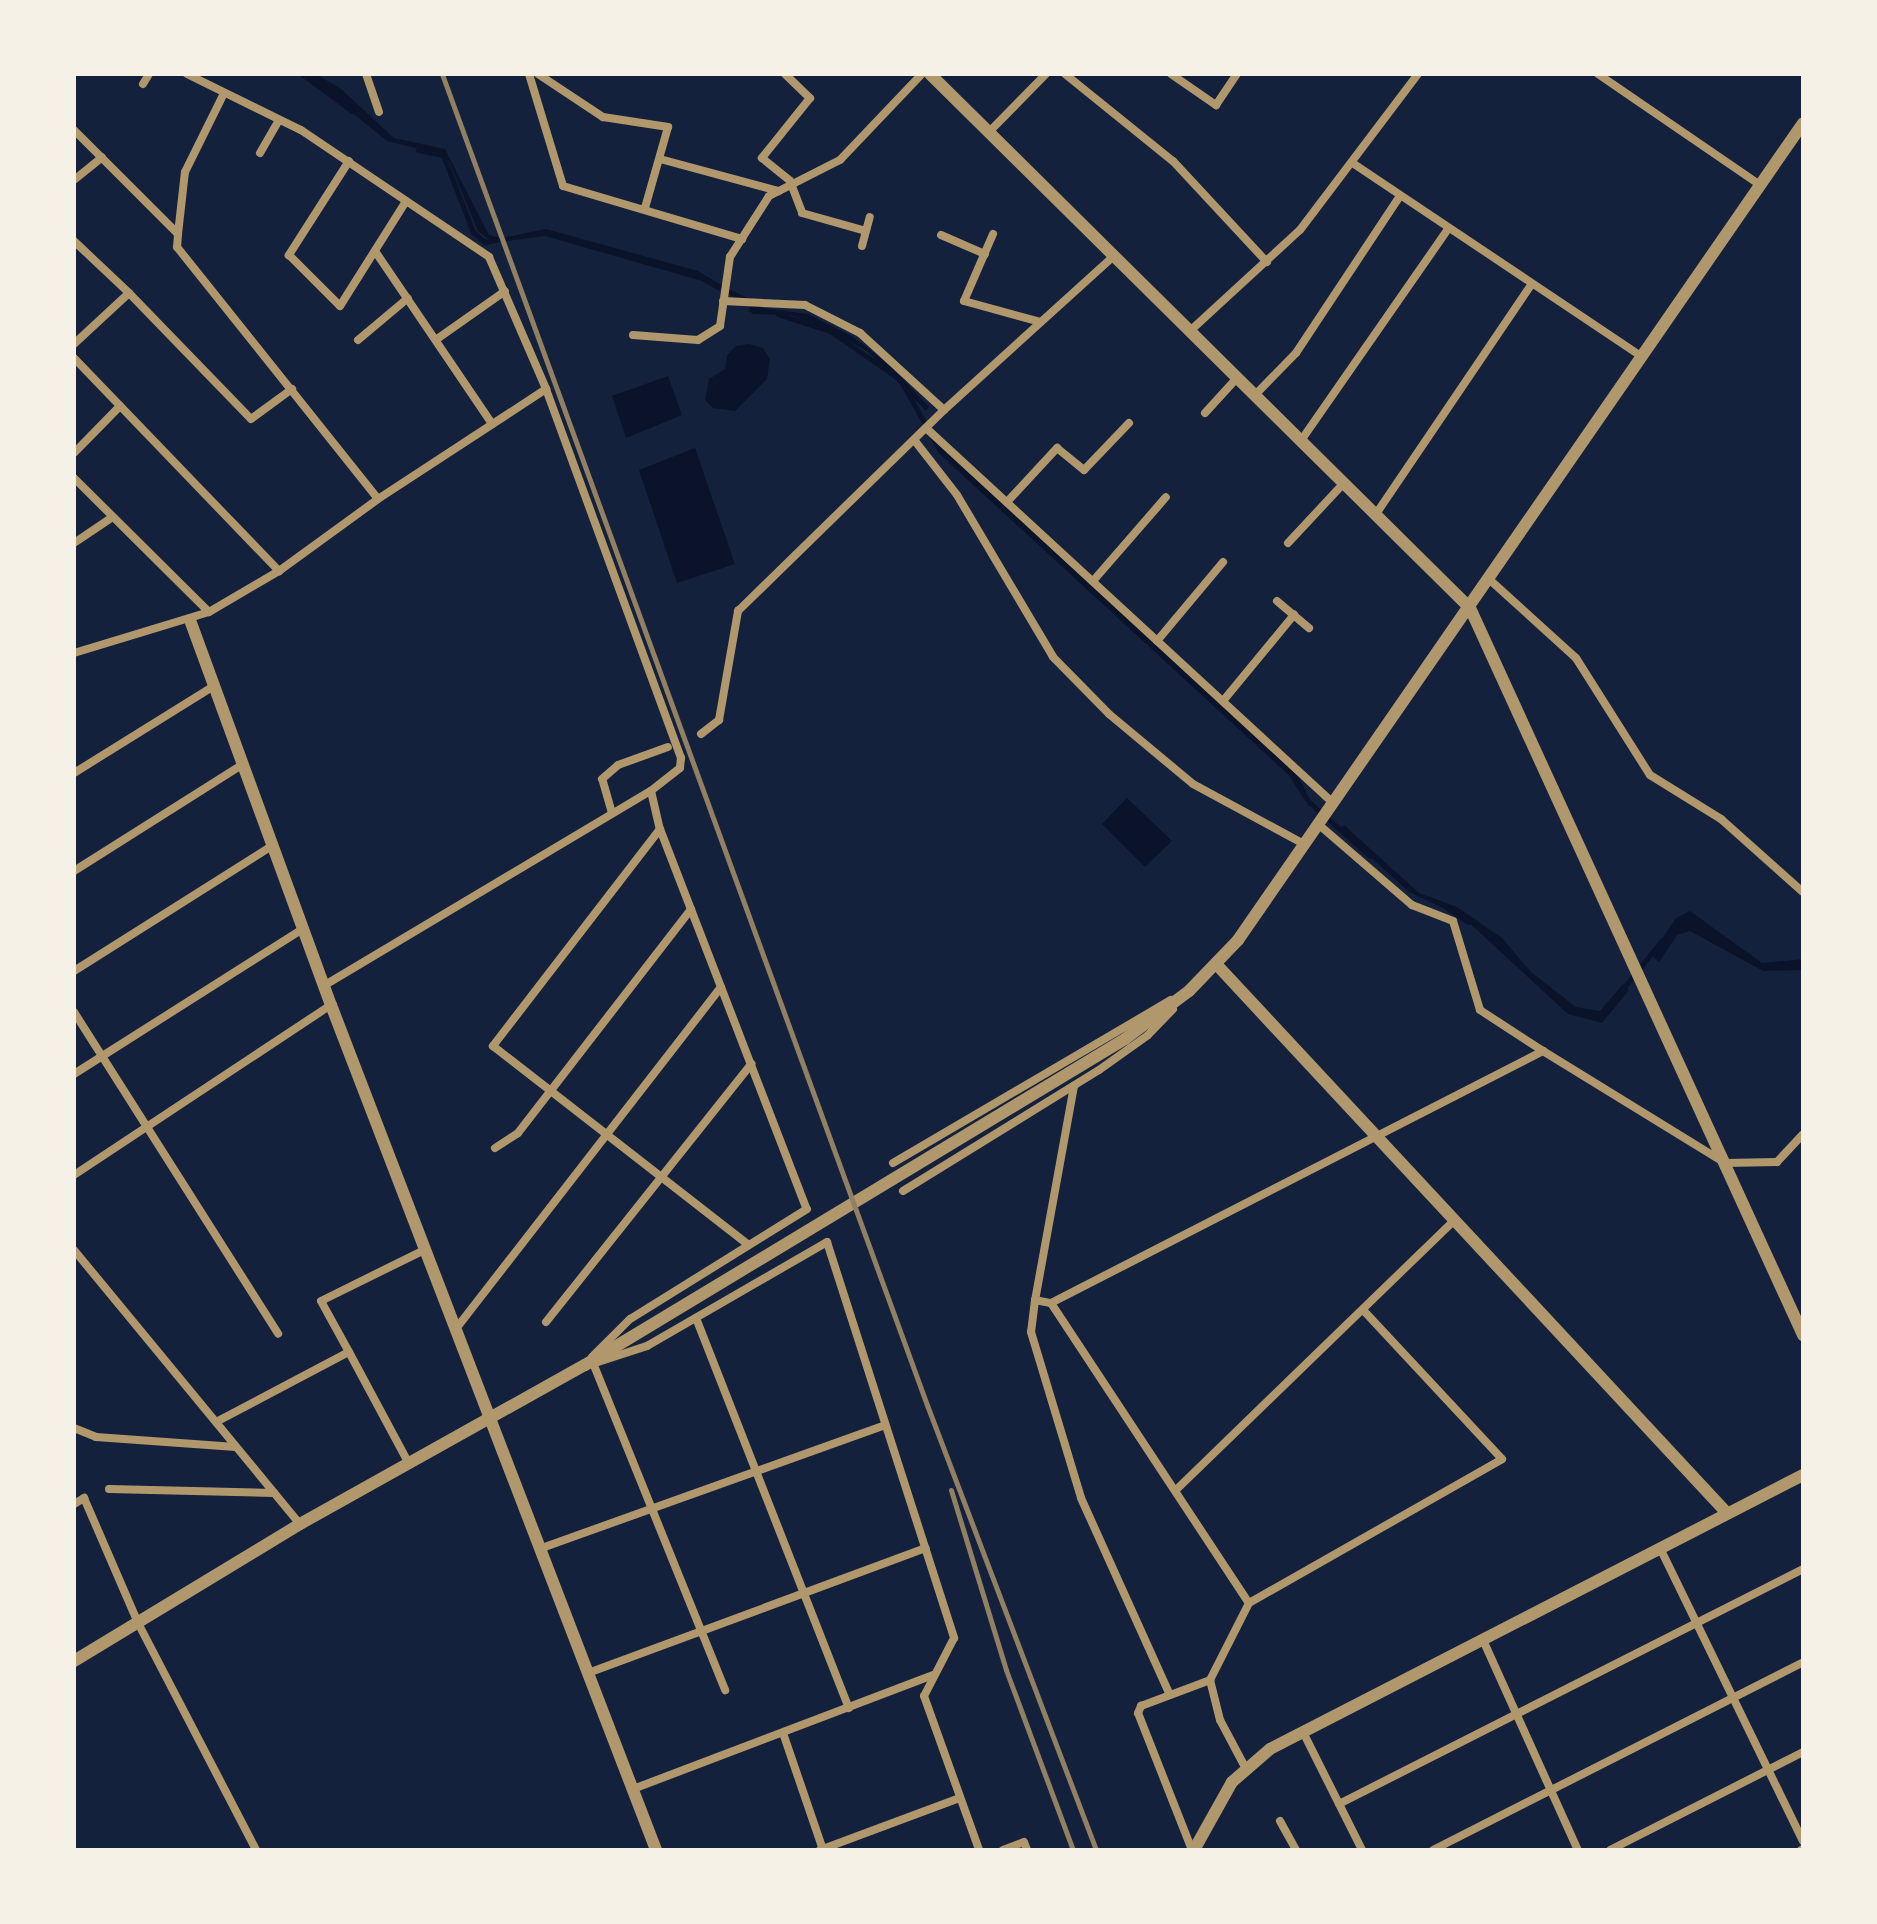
<!DOCTYPE html>
<html>
<head>
<meta charset="utf-8">
<style>
  body { margin:0 }
  #map { position:relative; width:1877px; height:1924px; overflow:hidden; background:#14213d; font-family:Mulish,sans-serif }
  div>[style] { position:absolute }
  [style*='--x'] { left:calc(var(--x)*1px); top:calc(var(--y)*1px); width:calc(var(--w)*1px); rotate:calc(var(--a)*1deg) }
  .water>* { inset:0; background:#0b132b }
  .stream>* { height:5px; margin:-2.5px; padding:0 2.5px; transform-origin:2.5px; border-radius:2.5px; background:#0b132b }
  .minor>* { height:8px; margin:-4px; padding:0 4px; transform-origin:4px; border-radius:4px; background:#b1986c }
  .tertiary>* { height:12px; margin:-6px; padding:0 6px; transform-origin:6px; border-radius:6px; background:#b1986c }
  .rail>* { height:5px; margin:-2.5px; padding:0 2.5px; transform-origin:2.5px; border-radius:2.5px; background:#918062 }
  span { translate:-50% -50%; white-space:nowrap; text-align:center; line-height:1.15; -webkit-text-stroke:8px #f6f1e7; paint-order:stroke }
  .frame { position:absolute; inset:0; border:76px solid #f6f1e7; pointer-events:none }
</style>
</head>
<body>
<div id="map">
  <div class="water">
    <i style="clip-path:polygon(304px 74px,316px 74px,341px 89px,394px 138px,445px 149px,489px 235px,502px 238px,546px 229px,698px 271px,723px 286px,719px 291px,702px 281px,545px 236px,493px 243px,478px 231px,449px 161px,437px 153px,387px 141px)"></i>
    <i style="clip-path:polygon(752px 306px,808px 314px,852px 336px,891px 366px,929px 407px,926px 411px,868px 352px,829px 330px,791px 315px,753px 314px,748px 310px)"></i>
    <i style="clip-path:polygon(749px 344px,763px 348px,770px 359px,767px 379px,735px 411px,713px 408px,705px 400px,709px 379px,725px 369px,727px 355px,736px 346px)"></i>
    <i style="clip-path:polygon(668px 376px,682px 415px,626px 438px,612px 396px)"></i>
    <i style="clip-path:polygon(945px 446px,1298px 775px,1311px 803px,1295px 777px,939px 449px)"></i>
    <i style="clip-path:polygon(695px 448px,735px 564px,677px 583px,639px 470px)"></i>
    <i style="clip-path:polygon(1127px 798px,1172px 841px,1145px 867px,1102px 824px)"></i>
    <i style="clip-path:polygon(1344px 825px,1419px 893px,1457px 907px,1502px 938px,1531px 972px,1576px 1007px,1600px 1011px,1623px 984px,1629px 990px,1602px 1023px,1568px 1014px,1464px 918px,1409px 892px,1340px 829px)"></i>
    <i style="clip-path:polygon(1690px 911px,1762px 963px,1803px 959px,1803px 970px,1763px 971px,1690px 931px,1677px 935px,1659px 962px,1651px 955px,1676px 918px)"></i>
  </div>
  <div class="stream">
    <i style="--x:302;--y:74;--w:62;--a:36.5"></i>
    <i style="--x:418;--y:150;--w:25;--a:11"></i>
    <i style="--x:443;--y:155;--w:83;--a:68.7"></i>
    <i style="--x:473;--y:232;--w:16;--a:40"></i>
    <i style="--x:485;--y:242;--w:10;--a:-11"></i>
    <i style="--x:724;--y:289;--w:25;--a:26"></i>
    <i style="--x:778;--y:314;--w:55;--a:18.1"></i>
    <i style="--x:830;--y:331;--w:79;--a:34.7"></i>
    <i style="--x:902;--y:383;--w:78;--a:60.8"></i>
    <i style="--x:940;--y:451;--w:476;--a:42.6"></i>
    <i style="--x:1290;--y:773;--w:35;--a:57"></i>
    <i style="--x:1309;--y:802;--w:81;--a:41.5"></i>
    <i style="--x:1447;--y:908;--w:25;--a:34"></i>
    <i style="--x:1621;--y:991;--w:65;--a:-51.2"></i>
  </div>
  <div class="minor">
    <i style="--x:187;--y:74;--w:127;--a:26.2"></i>
    <i style="--x:301;--y:130;--w:227;--a:34"></i>
    <i style="--x:489;--y:257;--w:144;--a:66.6"></i>
    <i style="--x:546;--y:389;--w:393;--a:69.9"></i>
    <i style="--x:681;--y:758;--w:10;--a:96"></i>
    <i style="--x:680;--y:768;--w:37;--a:142"></i>
    <i style="--x:651;--y:791;--w:39;--a:77"></i>
    <i style="--x:660;--y:829;--w:407;--a:68.9"></i>
    <i style="--x:807;--y:1209;--w:208;--a:148.1"></i>
    <i style="--x:630;--y:1319;--w:54;--a:135"></i>
    <i style="--x:366;--y:74;--w:40;--a:71.1"></i>
    <i style="--x:529;--y:74;--w:117;--a:73.1"></i>
    <i style="--x:563;--y:186;--w:187;--a:16.5"></i>
    <i style="--x:538;--y:74;--w:78;--a:33.5"></i>
    <i style="--x:603;--y:117;--w:66;--a:8.7"></i>
    <i style="--x:668;--y:127;--w:84;--a:105.9"></i>
    <i style="--x:785;--y:74;--w:35;--a:44"></i>
    <i style="--x:810;--y:98;--w:77;--a:128.7"></i>
    <i style="--x:762;--y:158;--w:36;--a:39"></i>
    <i style="--x:790;--y:181;--w:34;--a:69"></i>
    <i style="--x:802;--y:213;--w:66;--a:15.7"></i>
    <i style="--x:1065;--y:74;--w:139;--a:38.9"></i>
    <i style="--x:1173;--y:161;--w:138;--a:47.1"></i>
    <i style="--x:1171;--y:74;--w:55;--a:34.6"></i>
    <i style="--x:1216;--y:105;--w:37;--a:-56"></i>
    <i style="--x:1598;--y:74;--w:196;--a:34.4"></i>
    <i style="--x:143;--y:84;--w:12;--a:-59"></i>
    <i style="--x:74;--y:130;--w:147;--a:45"></i>
    <i style="--x:178;--y:234;--w:13;--a:94"></i>
    <i style="--x:177;--y:247;--w:322;--a:51.4"></i>
    <i style="--x:378;--y:499;--w:201;--a:-33.2"></i>
    <i style="--x:988;--y:133;--w:83;--a:-45.5"></i>
    <i style="--x:260;--y:153;--w:38;--a:-60"></i>
    <i style="--x:660;--y:159;--w:123;--a:15.1"></i>
    <i style="--x:349;--y:161;--w:112;--a:122.6"></i>
    <i style="--x:289;--y:255;--w:72;--a:45"></i>
    <i style="--x:340;--y:306;--w:124;--a:-57.8"></i>
    <i style="--x:1354;--y:164;--w:347;--a:33.8"></i>
    <i style="--x:74;--y:180;--w:36;--a:-39"></i>
    <i style="--x:178;--y:234;--w:62;--a:-83.6"></i>
    <i style="--x:185;--y:172;--w:86;--a:-63.7"></i>
    <i style="--x:993;--y:234;--w:73;--a:113.4"></i>
    <i style="--x:964;--y:301;--w:79;--a:15.4"></i>
    <i style="--x:941;--y:235;--w:48;--a:23.4"></i>
    <i style="--x:74;--y:241;--w:76;--a:43.4"></i>
    <i style="--x:129;--y:293;--w:75;--a:137.2"></i>
    <i style="--x:862;--y:246;--w:30;--a:-75"></i>
    <i style="--x:375;--y:251;--w:209;--a:55.9"></i>
    <i style="--x:129;--y:293;--w:175;--a:45.9"></i>
    <i style="--x:251;--y:419;--w:51;--a:-36.2"></i>
    <i style="--x:723;--y:301;--w:82;--a:2.8"></i>
    <i style="--x:805;--y:305;--w:62;--a:27"></i>
    <i style="--x:860;--y:333;--w:114;--a:42.5"></i>
    <i style="--x:1190;--y:331;--w:149;--a:-42.6"></i>
    <i style="--x:1300;--y:230;--w:196;--a:-52.9"></i>
    <i style="--x:633;--y:335;--w:65;--a:4.4"></i>
    <i style="--x:698;--y:340;--w:26;--a:-32"></i>
    <i style="--x:720;--y:326;--w:70;--a:-81.8"></i>
    <i style="--x:730;--y:257;--w:72;--a:-57.4"></i>
    <i style="--x:769;--y:196;--w:80;--a:-26.9"></i>
    <i style="--x:840;--y:160;--w:119;--a:-46.4"></i>
    <i style="--x:437;--y:339;--w:83;--a:-35.2"></i>
    <i style="--x:358;--y:340;--w:65;--a:-40"></i>
    <i style="--x:74;--y:358;--w:296;--a:46.1"></i>
    <i style="--x:1255;--y:395;--w:59;--a:-45.7"></i>
    <i style="--x:1296;--y:353;--w:188;--a:-56.5"></i>
    <i style="--x:1205;--y:413;--w:47;--a:-47.6"></i>
    <i style="--x:926;--y:428;--w:552;--a:42.65"></i>
    <i style="--x:915;--y:441;--w:68;--a:52.1"></i>
    <i style="--x:957;--y:495;--w:188;--a:59.3"></i>
    <i style="--x:1053;--y:657;--w:80;--a:45.5"></i>
    <i style="--x:1109;--y:714;--w:109;--a:39.8"></i>
    <i style="--x:1193;--y:784;--w:126;--a:28.4"></i>
    <i style="--x:1300;--y:442;--w:259;--a:-55.2"></i>
    <i style="--x:74;--y:453;--w:66;--a:-45.6"></i>
    <i style="--x:74;--y:478;--w:190;--a:44.8"></i>
    <i style="--x:1007;--y:502;--w:74;--a:-47.2"></i>
    <i style="--x:1057;--y:448;--w:35;--a:39"></i>
    <i style="--x:1084;--y:470;--w:65;--a:-46.2"></i>
    <i style="--x:1376;--y:514;--w:277;--a:-55.9"></i>
    <i style="--x:74;--y:543;--w:45;--a:-34"></i>
    <i style="--x:1288;--y:543;--w:82;--a:-47"></i>
    <i style="--x:1490;--y:580;--w:116;--a:42.2"></i>
    <i style="--x:1576;--y:658;--w:138;--a:57.7"></i>
    <i style="--x:1650;--y:775;--w:84;--a:31.8"></i>
    <i style="--x:1721;--y:819;--w:110;--a:41.7"></i>
    <i style="--x:1093;--y:581;--w:111;--a:-49"></i>
    <i style="--x:1277;--y:601;--w:42;--a:40.2"></i>
    <i style="--x:1157;--y:641;--w:103;--a:-50.1"></i>
    <i style="--x:74;--y:653;--w:141;--a:-16.9"></i>
    <i style="--x:209;--y:612;--w:81;--a:-30.4"></i>
    <i style="--x:279;--y:571;--w:122;--a:-36"></i>
    <i style="--x:1223;--y:701;--w:112;--a:-50.5"></i>
    <i style="--x:701;--y:734;--w:23;--a:-38"></i>
    <i style="--x:719;--y:720;--w:111;--a:-80.1"></i>
    <i style="--x:738;--y:611;--w:288;--a:-44.3"></i>
    <i style="--x:944;--y:410;--w:228;--a:-42.2"></i>
    <i style="--x:74;--y:773;--w:165;--a:-31.9"></i>
    <i style="--x:612;--y:813;--w:35;--a:-106"></i>
    <i style="--x:602;--y:779;--w:21;--a:-41"></i>
    <i style="--x:618;--y:765;--w:53;--a:-19.8"></i>
    <i style="--x:1318;--y:824;--w:124;--a:40.8"></i>
    <i style="--x:1412;--y:905;--w:44;--a:21.3"></i>
    <i style="--x:1453;--y:921;--w:93;--a:73.1"></i>
    <i style="--x:1480;--y:1010;--w:75;--a:33.1"></i>
    <i style="--x:1543;--y:1051;--w:214;--a:31.6"></i>
    <i style="--x:1725;--y:1163;--w:52;--a:-1.1"></i>
    <i style="--x:1777;--y:1162;--w:38;--a:-47"></i>
    <i style="--x:660;--y:829;--w:274;--a:127.6"></i>
    <i style="--x:493;--y:1046;--w:324;--a:37.9"></i>
    <i style="--x:74;--y:871;--w:200;--a:-32.3"></i>
    <i style="--x:74;--y:971;--w:236;--a:-32.3"></i>
    <i style="--x:325;--y:985;--w:379;--a:-30.8"></i>
    <i style="--x:74;--y:1012;--w:381;--a:57.6"></i>
    <i style="--x:74;--y:1074;--w:272;--a:-32.4"></i>
    <i style="--x:1074;--y:1086;--w:218;--a:100.3"></i>
    <i style="--x:1035;--y:1300;--w:16;--a:11"></i>
    <i style="--x:1051;--y:1303;--w:359;--a:56.6"></i>
    <i style="--x:495;--y:1148;--w:27;--a:-33"></i>
    <i style="--x:518;--y:1133;--w:283;--a:-52.3"></i>
    <i style="--x:893;--y:1163;--w:322;--a:-30.4"></i>
    <i style="--x:74;--y:1175;--w:308;--a:-33.5"></i>
    <i style="--x:903;--y:1191;--w:230;--a:-31.7"></i>
    <i style="--x:1099;--y:1070;--w:60;--a:-35.5"></i>
    <i style="--x:1148;--y:1035;--w:36;--a:-46"></i>
    <i style="--x:74;--y:1250;--w:355;--a:50.5"></i>
    <i style="--x:1035;--y:1300;--w:32;--a:97"></i>
    <i style="--x:1031;--y:1332;--w:173;--a:73.2"></i>
    <i style="--x:1081;--y:1498;--w:216;--a:65.7"></i>
    <i style="--x:1051;--y:1303;--w:553;--a:-27.12"></i>
    <i style="--x:696;--y:1318;--w:419;--a:68.6"></i>
    <i style="--x:546;--y:1322;--w:330;--a:-51.5"></i>
    <i style="--x:455;--y:1330;--w:434;--a:-52.2"></i>
    <i style="--x:349;--y:1352;--w:127;--a:61.8"></i>
    <i style="--x:593;--y:1363;--w:353;--a:68"></i>
    <i style="--x:595;--y:1363;--w:55;--a:-18.1"></i>
    <i style="--x:647;--y:1346;--w:208;--a:-30"></i>
    <i style="--x:827;--y:1242;--w:416;--a:72.2"></i>
    <i style="--x:954;--y:1638;--w:65;--a:117.3"></i>
    <i style="--x:924;--y:1696;--w:164;--a:70.3"></i>
    <i style="--x:216;--y:1422;--w:150;--a:-27.8"></i>
    <i style="--x:349;--y:1352;--w:58;--a:-118.8"></i>
    <i style="--x:321;--y:1301;--w:115;--a:-26.3"></i>
    <i style="--x:74;--y:1428;--w:24;--a:22"></i>
    <i style="--x:96;--y:1437;--w:140;--a:4.1"></i>
    <i style="--x:109;--y:1489;--w:165;--a:1.4"></i>
    <i style="--x:1177;--y:1489;--w:385;--a:-44.1"></i>
    <i style="--x:74;--y:1504;--w:12;--a:-31"></i>
    <i style="--x:84;--y:1498;--w:136;--a:66.6"></i>
    <i style="--x:138;--y:1623;--w:256;--a:62.5"></i>
    <i style="--x:1660;--y:1548;--w:326;--a:64"></i>
    <i style="--x:539;--y:1549;--w:368;--a:-19.7"></i>
    <i style="--x:1483;--y:1640;--w:230;--a:65.7"></i>
    <i style="--x:588;--y:1673;--w:360;--a:-20.3"></i>
    <i style="--x:1303;--y:1732;--w:132;--a:63.4"></i>
    <i style="--x:783;--y:1733;--w:124;--a:71.1"></i>
    <i style="--x:1245;--y:1767;--w:53;--a:-118"></i>
    <i style="--x:1220;--y:1720;--w:41;--a:-104"></i>
    <i style="--x:1210;--y:1680;--w:86;--a:-63.1"></i>
    <i style="--x:1249;--y:1603;--w:291;--a:-29.6"></i>
    <i style="--x:1502;--y:1459;--w:204;--a:-133"></i>
    <i style="--x:633;--y:1789;--w:321;--a:-20.8"></i>
    <i style="--x:1339;--y:1804;--w:520;--a:-26.86"></i>
    <i style="--x:1280;--y:1821;--w:33;--a:61"></i>
    <i style="--x:820;--y:1850;--w:149;--a:-20.4"></i>
    <i style="--x:1003;--y:1850;--w:22;--a:-21"></i>
    <i style="--x:1024;--y:1842;--w:9;--a:69"></i>
    <i style="--x:1192;--y:1850;--w:147;--a:-111.5"></i>
    <i style="--x:1138;--y:1713;--w:8;--a:-67"></i>
    <i style="--x:1141;--y:1706;--w:74;--a:-20.6"></i>
    <i style="--x:1433;--y:1850;--w:415;--a:-26.9"></i>
    <i style="--x:1610;--y:1850;--w:216;--a:-26.9"></i>
    <i style="--x:1801;--y:1850;--w:2;--a:-27"></i>
  </div>
  <div class="tertiary">
    <i style="--x:930;--y:74;--w:759;--a:44.68"></i>
    <i style="--x:1470;--y:608;--w:800;--a:65.39"></i>
    <i style="--x:190;--y:620;--w:410;--a:69.9"></i>
    <i style="--x:331;--y:1005;--w:905;--a:68.96"></i>
    <i style="--x:1217;--y:965;--w:749;--a:47.06"></i>
    <i style="--x:74;--y:1661;--w:264;--a:-31.2"></i>
    <i style="--x:300;--y:1524;--w:326;--a:-29.2"></i>
    <i style="--x:585;--y:1365;--w:631;--a:-31.12"></i>
    <i style="--x:1125;--y:1039;--w:80;--a:-36.9"></i>
    <i style="--x:1189;--y:991;--w:71;--a:-46.1"></i>
    <i style="--x:1238;--y:940;--w:993;--a:-55.33"></i>
    <i style="--x:1194;--y:1850;--w:78;--a:-60.8"></i>
    <i style="--x:1232;--y:1782;--w:50;--a:-41"></i>
    <i style="--x:1270;--y:1749;--w:599;--a:-27.21"></i>
  </div>
  <div class="rail">
    <i style="--x:442;--y:74;--w:1417;--a:69.98"></i>
    <i style="--x:927;--y:1405;--w:476;--a:69.2"></i>
    <i style="--x:951;--y:1490;--w:188;--a:73"></i>
    <i style="--x:1006;--y:1670;--w:192;--a:69.6"></i>
  </div>
  <div class="frame"></div>
</div>
</body>
</html>
